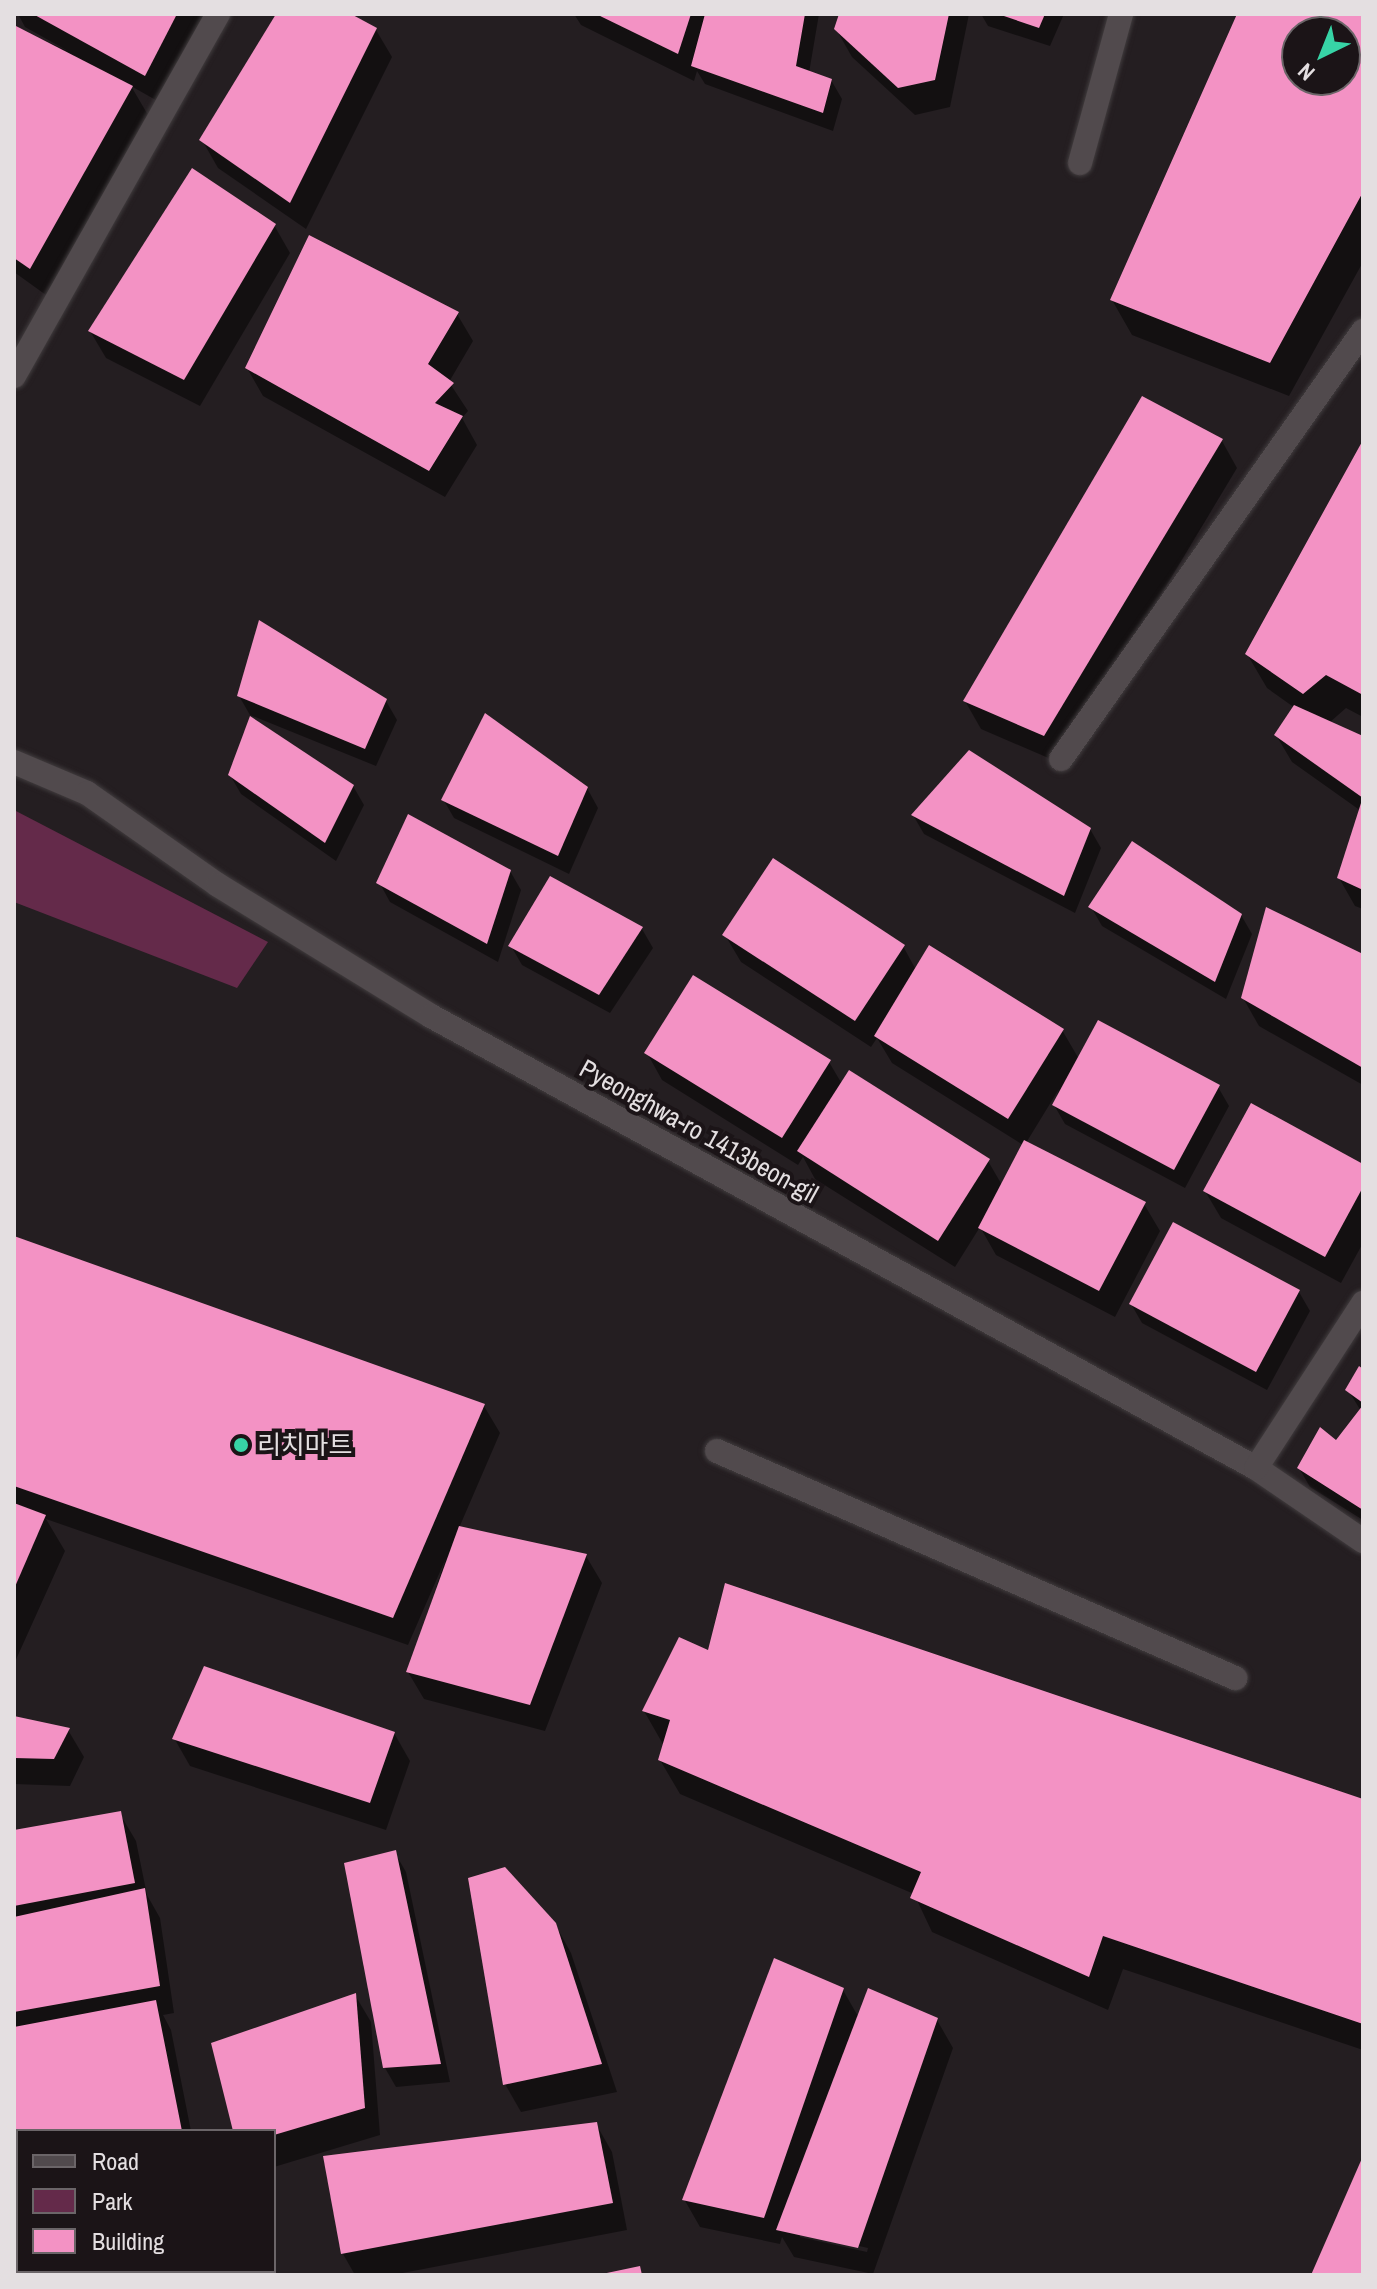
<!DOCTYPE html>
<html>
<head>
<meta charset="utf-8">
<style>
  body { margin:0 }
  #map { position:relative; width:1377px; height:2289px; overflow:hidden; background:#241e21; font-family:"Archivo Narrow","Noto Sans KR",sans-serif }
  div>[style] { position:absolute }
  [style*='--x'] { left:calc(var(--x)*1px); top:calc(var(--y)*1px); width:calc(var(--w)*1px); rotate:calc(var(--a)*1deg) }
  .green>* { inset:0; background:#642a4a }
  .shadow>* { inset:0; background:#0007 }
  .building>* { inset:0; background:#f392c4 }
  .roads { filter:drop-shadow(0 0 2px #413c3e) drop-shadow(0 0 2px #413c3e) }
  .lane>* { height:24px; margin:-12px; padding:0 12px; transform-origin:12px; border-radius:12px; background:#514a4d }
  .street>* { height:24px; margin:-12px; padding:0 12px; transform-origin:12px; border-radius:12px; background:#514a4d }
  .dots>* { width:22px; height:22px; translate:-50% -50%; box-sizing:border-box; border:4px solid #1b1417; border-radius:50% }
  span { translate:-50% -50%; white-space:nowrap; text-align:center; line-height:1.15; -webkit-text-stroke:8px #1b1417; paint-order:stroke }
  .street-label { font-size:26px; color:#e4dfe1 }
  .poi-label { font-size:26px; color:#e4dfe1 }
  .left { translate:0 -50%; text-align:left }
  .frame { position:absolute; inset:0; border:16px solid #e4dfe1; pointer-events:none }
  .legend { position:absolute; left:16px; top:2129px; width:260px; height:144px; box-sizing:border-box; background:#1b1417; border:2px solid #6b6568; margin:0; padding:10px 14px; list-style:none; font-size:24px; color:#e4dfe1 }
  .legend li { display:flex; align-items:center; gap:16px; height:40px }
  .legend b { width:40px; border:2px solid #6b6568 }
  .north { position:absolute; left:1281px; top:16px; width:80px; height:80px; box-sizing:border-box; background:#1b1417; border:2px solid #6b6568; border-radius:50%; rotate:223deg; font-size:22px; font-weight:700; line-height:32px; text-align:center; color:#e4dfe1 }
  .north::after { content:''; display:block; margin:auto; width:28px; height:36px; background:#37d4a6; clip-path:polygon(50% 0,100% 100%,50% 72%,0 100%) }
</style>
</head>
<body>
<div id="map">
  <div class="green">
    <i style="clip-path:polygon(14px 810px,268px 942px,237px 988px,14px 902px)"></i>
  </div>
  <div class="shadow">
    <i style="clip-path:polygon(18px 14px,207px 14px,161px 103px,131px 86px,148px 115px,46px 295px,14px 272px,14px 27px,68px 51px,25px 27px)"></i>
    <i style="clip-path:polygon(278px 14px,347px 14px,376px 30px,392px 57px,306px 229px,218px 168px,202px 140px)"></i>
    <i style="clip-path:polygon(574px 14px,819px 14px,809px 73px,831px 80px,842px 99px,833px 131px,705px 84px,697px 71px,694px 81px,581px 25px)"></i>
    <i style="clip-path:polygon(841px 14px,969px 14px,950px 107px,915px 115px,852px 57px,836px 29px)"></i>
    <i style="clip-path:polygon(981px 14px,1064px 14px,1050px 46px,988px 26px)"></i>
    <i style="clip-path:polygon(evenodd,1239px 14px,1363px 14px,1363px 262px,1289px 396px,1132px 335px,1112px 300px,1239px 14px,1297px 32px,1345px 32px,1345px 80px,1297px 80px,1297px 32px)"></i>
    <i style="clip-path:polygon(274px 225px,290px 253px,200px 406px,106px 358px,90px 331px)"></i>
    <i style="clip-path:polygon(457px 314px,473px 341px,449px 382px,468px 411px,462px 418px,477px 445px,445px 497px,263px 396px,247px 368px)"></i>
    <i style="clip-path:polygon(1222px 441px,1237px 468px,1060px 763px,981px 729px,965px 701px)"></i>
    <i style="clip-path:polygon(1363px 444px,1363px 717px,1346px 708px,1329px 723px,1363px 738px,1363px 909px,1355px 906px,1339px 878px,1361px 811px,1292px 762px,1276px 735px,1295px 708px,1267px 688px,1247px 654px)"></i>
    <i style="clip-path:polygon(239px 696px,386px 701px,397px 720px,376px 766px,250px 715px)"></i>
    <i style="clip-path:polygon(230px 775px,353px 786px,364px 805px,336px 861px,241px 794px)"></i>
    <i style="clip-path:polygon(587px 788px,598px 808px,569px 874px,454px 818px,443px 799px)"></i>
    <i style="clip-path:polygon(913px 815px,1090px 829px,1101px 848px,1075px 913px,924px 834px)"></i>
    <i style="clip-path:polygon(510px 871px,521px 890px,498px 962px,390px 902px,379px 882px)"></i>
    <i style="clip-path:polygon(551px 879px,642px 929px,653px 948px,610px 1013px,522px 965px,511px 946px)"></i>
    <i style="clip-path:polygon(1091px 907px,1241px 915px,1252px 934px,1226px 999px,1102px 926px)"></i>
    <i style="clip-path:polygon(725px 935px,903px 946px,916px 970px,1062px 1030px,1079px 1059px,1218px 1087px,1229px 1106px,1185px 1188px,1065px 1124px,1054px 1105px,1059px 1089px,1026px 1143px,1144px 1204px,1160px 1231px,1115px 1317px,996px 1255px,980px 1227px,955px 1267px,815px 1179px,803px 1157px,798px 1165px,662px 1080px,647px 1053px,829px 1062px,842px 1084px,988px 1161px,1002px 1185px,1023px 1145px,892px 1063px,877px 1038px,871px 1047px,741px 962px)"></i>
    <i style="clip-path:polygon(1363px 956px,1363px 1085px,1259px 1026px,1243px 998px)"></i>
    <i style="clip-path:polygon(1363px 1167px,1363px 1243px,1341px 1283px,1221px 1218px,1205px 1191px)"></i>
    <i style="clip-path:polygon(1174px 1225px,1299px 1292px,1310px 1311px,1267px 1390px,1142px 1323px,1131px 1304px)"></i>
    <i style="clip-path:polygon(14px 1238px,484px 1406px,500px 1433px,459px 1528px,586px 1556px,602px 1583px,545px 1731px,424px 1699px,408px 1672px,446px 1558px,408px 1645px,46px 1519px,65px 1551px,14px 1664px)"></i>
    <i style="clip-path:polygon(1363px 1371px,1363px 1520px,1310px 1487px,1299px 1468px,1337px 1443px,1361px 1411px,1348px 1390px)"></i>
    <i style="clip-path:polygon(710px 1652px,1363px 1801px,1363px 2050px,1123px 1969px,1108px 2010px,932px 1932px,914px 1894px,680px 1794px,660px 1760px,664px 1746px,644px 1711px)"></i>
    <i style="clip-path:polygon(14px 1718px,68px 1730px,84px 1757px,70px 1786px,14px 1784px)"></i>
    <i style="clip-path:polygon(394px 1733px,410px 1761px,386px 1830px,190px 1766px,174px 1738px)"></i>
    <i style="clip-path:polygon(120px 1814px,136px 1841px,147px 1895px,160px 1918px,174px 2013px,163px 2015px,171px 2030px,191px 2131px,18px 2131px,14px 2202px,14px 1832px)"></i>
    <i style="clip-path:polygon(395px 1853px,406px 1872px,450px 2082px,396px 2087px,385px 2068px)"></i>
    <i style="clip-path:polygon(555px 1924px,571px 1953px,617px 2092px,521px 2112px,505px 2084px)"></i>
    <i style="clip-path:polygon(evenodd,843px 1990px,859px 2018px,937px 2020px,953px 2048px,873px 2274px,794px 2257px,782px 2237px,780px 2244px,700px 2227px,684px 2199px,843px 1990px,800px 2233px,868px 2248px,867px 2252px,800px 2237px,800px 2233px)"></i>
    <i style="clip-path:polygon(355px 1995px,371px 2022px,380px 2135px,274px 2167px,274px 2131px)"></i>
    <i style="clip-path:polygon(596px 2124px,612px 2152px,627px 2230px,392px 2275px,355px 2275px,343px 2254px,326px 2157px)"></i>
    <i style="clip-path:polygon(18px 2216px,18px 2271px,136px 2275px,14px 2275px)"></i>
  </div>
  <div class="building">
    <i style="clip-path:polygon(33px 14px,177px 14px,145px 76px)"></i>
    <i style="clip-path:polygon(276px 14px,351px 14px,377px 28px,290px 203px,199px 140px)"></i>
    <i style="clip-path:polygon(596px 14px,691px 14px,678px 54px)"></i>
    <i style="clip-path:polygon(705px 14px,805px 14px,796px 66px,832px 79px,823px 113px,691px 66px)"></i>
    <i style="clip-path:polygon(839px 14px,949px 14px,935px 80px,898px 88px,834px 29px)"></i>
    <i style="clip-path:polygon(998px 14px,1045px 14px,1039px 28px)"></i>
    <i style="clip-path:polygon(evenodd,1237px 14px,1363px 14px,1363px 192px,1270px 363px,1110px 300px,1237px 14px,1297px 32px,1345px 32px,1345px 80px,1297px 80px,1297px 32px)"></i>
    <i style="clip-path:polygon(14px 25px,133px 86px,30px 269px,14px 258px)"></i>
    <i style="clip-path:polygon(192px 168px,276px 224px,184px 380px,88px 331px)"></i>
    <i style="clip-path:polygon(309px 235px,459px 312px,428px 364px,454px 383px,435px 403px,463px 416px,429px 471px,245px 368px)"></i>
    <i style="clip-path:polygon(1142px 396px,1223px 439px,1044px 736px,963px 701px)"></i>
    <i style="clip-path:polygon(1363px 440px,1363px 695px,1326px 675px,1303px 694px,1245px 654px)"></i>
    <i style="clip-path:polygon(259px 620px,387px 699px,365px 749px,237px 696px)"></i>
    <i style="clip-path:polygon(1294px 705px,1363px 736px,1363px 798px,1274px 735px)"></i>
    <i style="clip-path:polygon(485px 713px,588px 787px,558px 856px,441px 800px)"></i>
    <i style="clip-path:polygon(250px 716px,354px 785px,325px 843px,228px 775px)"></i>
    <i style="clip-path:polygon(969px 750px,1091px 828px,1064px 896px,911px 815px)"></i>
    <i style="clip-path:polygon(1362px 800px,1363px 800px,1363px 890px,1337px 878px)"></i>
    <i style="clip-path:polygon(408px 814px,511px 870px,487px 944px,376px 883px)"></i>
    <i style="clip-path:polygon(1132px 841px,1242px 914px,1215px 982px,1088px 907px)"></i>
    <i style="clip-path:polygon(773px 858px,905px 945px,855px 1021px,722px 935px)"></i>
    <i style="clip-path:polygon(550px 876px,643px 927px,599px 995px,508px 946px)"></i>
    <i style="clip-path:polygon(1266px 907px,1363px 954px,1363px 1068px,1241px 998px)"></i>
    <i style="clip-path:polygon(929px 945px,1064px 1029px,1008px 1119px,874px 1036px)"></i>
    <i style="clip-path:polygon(693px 975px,831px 1060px,782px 1138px,644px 1053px)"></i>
    <i style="clip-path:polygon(1098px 1020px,1220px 1085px,1174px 1170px,1052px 1105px)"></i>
    <i style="clip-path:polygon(849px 1070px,990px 1159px,938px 1241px,797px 1151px)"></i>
    <i style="clip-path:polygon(1251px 1103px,1363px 1164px,1363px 1187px,1325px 1257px,1203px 1191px)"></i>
    <i style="clip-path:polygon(1024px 1140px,1146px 1202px,1099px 1291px,978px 1228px)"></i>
    <i style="clip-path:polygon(1173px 1222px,1300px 1290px,1256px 1372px,1129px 1304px)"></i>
    <i style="clip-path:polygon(14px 1236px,485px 1404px,393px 1618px,14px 1486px)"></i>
    <i style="clip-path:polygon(1359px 1366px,1363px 1369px,1363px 1403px,1345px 1390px)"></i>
    <i style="clip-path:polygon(1363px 1405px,1363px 1510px,1297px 1468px,1320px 1427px,1336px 1440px)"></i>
    <i style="clip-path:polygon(14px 1503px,46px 1515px,14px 1589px)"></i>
    <i style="clip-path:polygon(459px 1526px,587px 1554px,530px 1705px,406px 1672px)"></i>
    <i style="clip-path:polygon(725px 1583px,1363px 1799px,1363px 2024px,1103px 1936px,1089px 1977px,910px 1898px,921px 1872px,658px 1760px,670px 1720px,642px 1711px,679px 1637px,708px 1650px)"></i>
    <i style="clip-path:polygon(204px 1666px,395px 1732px,370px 1803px,172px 1739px)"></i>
    <i style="clip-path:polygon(14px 1716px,70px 1728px,54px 1759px,14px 1758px)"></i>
    <i style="clip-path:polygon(121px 1811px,135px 1883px,14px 1906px,14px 1830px)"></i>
    <i style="clip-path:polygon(396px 1850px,441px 2064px,383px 2068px,344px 1863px)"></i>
    <i style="clip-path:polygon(505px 1867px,556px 1923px,602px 2064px,503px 2085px,468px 1878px)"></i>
    <i style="clip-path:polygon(145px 1888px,160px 1986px,14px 2012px,14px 1917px)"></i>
    <i style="clip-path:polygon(774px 1958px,844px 1988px,764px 2218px,682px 2200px)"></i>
    <i style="clip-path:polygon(868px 1988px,938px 2018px,858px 2248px,776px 2230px)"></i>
    <i style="clip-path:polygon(356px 1993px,365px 2108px,274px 2135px,233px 2131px,211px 2043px)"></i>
    <i style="clip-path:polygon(156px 2000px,182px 2131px,18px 2131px,14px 2172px,14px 2027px)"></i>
    <i style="clip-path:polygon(597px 2122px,613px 2203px,341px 2254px,323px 2156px)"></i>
    <i style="clip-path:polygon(1363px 2156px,1363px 2275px,1311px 2275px)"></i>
    <i style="clip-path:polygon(18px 2214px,18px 2271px,120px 2275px,14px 2275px)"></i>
    <i style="clip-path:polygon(640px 2266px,642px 2275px,602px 2275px,602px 2274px)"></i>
  </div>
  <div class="roads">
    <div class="lane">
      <i style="--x:1080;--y:163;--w:155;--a:-74.6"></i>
      <i style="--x:1061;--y:759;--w:524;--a:-54.79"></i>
      <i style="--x:717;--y:1451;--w:566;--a:23.66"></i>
    </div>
    <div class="street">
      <i style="--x:14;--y:376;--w:416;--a:-60.6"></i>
      <i style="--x:14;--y:762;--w:79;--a:23"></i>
      <i style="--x:87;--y:793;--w:160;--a:35.1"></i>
      <i style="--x:218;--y:885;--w:250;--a:31.6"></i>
      <i style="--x:431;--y:1016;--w:941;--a:28.72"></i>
      <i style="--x:1256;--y:1468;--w:130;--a:34.3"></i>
      <i style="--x:1256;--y:1468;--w:197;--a:-57"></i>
    </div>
  </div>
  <div class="dots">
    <i style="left:241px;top:1445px;background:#37d4a6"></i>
  </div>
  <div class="street-label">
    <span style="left:699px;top:1131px;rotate:29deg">Pyeonghwa-ro 1413beon-gil</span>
  </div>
  <div class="poi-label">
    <span class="left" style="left:257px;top:1445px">리치마트</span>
  </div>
  <div class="frame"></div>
  <ul class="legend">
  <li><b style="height:10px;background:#514a4d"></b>Road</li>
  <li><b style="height:22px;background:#642a4a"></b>Park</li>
  <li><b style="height:22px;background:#f392c4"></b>Building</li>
  </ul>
  <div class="north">N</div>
</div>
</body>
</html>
